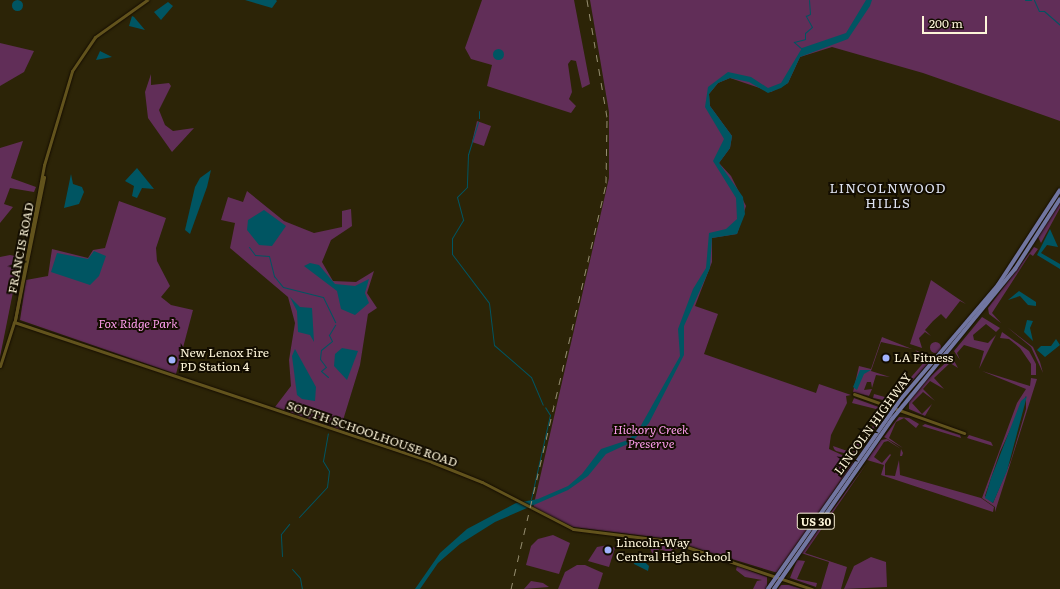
<!DOCTYPE html>
<html>
<head>
<meta charset="utf-8">
<style>
  body { margin:0 }
  #map { position:relative; width:1060px; height:589px; overflow:hidden; background:#2c2407; font-family:Literata,serif }
  div>[style] { position:absolute }
  [style*='--x'] { left:calc(var(--x)*1px); top:calc(var(--y)*1px); width:calc(var(--w)*1px); rotate:calc(var(--a)*1deg) }
  .green>* { inset:0; background:#612e58 }
  .round { border-radius:50% }
  .water>* { inset:0; background:#005562 }
  .stream>* { height:1px; margin:-0.5px; padding:0 0.5px; transform-origin:0.5px; border-radius:0.5px; background:#005562 }
  .roads { filter:drop-shadow(0 0 1px #150d00) drop-shadow(0 0 1px #150d00) }
  .tertiary>* { height:3px; margin:-1.5px; padding:0 1.5px; transform-origin:1.5px; border-radius:1.5px; background:#62531c }
  .primary>* { height:4px; margin:-2px; padding:0 2px; transform-origin:2px; border-radius:2px; background:#7176a1 }
  .rail>* { height:1px; margin-top:-0.5px; transform-origin:0; background:repeating-linear-gradient(90deg,#968e71 0 7px,transparent 0 14px) }
  .dots>* { width:11px; height:11px; translate:-50% -50%; box-sizing:border-box; border:2px solid #130d00; border-radius:50% }
  span { translate:-50% -50%; white-space:nowrap; text-align:center; line-height:1.15; -webkit-text-stroke:4px #130d00; paint-order:stroke }
  .shield-label span { padding:1px 3px; background:#130d00; border:1px solid; border-radius:3px; -webkit-text-stroke-width:0 }
  .shield-label { font-size:11px; color:#fdf5d9; font-weight:700 }
  .street-label { font-size:12px; color:#fdf5d9 }
  .park-label { font-size:12px; color:#fd9ceb; font-style:italic }
  .poi-label { font-size:12px; color:#fdf5d9 }
  .left { translate:0 -50%; text-align:left }
  .neighbourhood-label { font-size:13px; color:#dfe3f1; letter-spacing:1px }
  .scale { position:absolute; left:922px; top:16px; width:65px; height:18px; box-sizing:border-box; border:2px solid #fdf5d9; border-top:0; padding-left:5px; font-size:12px; line-height:14px; white-space:nowrap; color:#fdf5d9; -webkit-text-stroke:3px #130d00; paint-order:stroke }
</style>
</head>
<body>
<div id="map">
  <div class="green">
    <i style="clip-path:polygon(482px 0,574px 0,590px 84px,582px 88px,576px 61px,571px 60px,568px 64px,572px 92px,569px 99px,576px 106px,571px 113px,487px 86px,492px 65px,471px 59px,465px 48px)"></i>
    <i style="clip-path:polygon(590px 0,1060px 0,1060px 121px,923px 73px,832px 47px,800px 57px,788px 83px,771px 92px,730px 78px,718px 83px,709px 94px,710px 106px,732px 136px,730px 148px,719px 163px,731px 176px,746px 206px,737px 234px,712px 238px,712px 262px,695px 306px,718px 314px,704px 354px,816px 393px,819px 384px,851px 395px,846px 396px,847px 403px,831px 435px,829px 449px,853px 460px,828px 500px,853px 461px,853px 465px,778px 573px,662px 538px,573px 527px,533px 508px,609px 178px,609px 112px)"></i>
    <i style="clip-path:polygon(0 43px,34px 51px,24px 72px,0 86px)"></i>
    <i style="clip-path:polygon(151px 74px,151px 85px,169px 83px,171px 86px,159px 110px,165px 125px,173px 131px,194px 128px,172px 152px,148px 118px,145px 92px)"></i>
    <i style="clip-path:polygon(477px 121px,491px 126px,484px 146px,472px 142px)"></i>
    <i style="clip-path:polygon(23px 141px,11px 178px,36px 187px,34px 192px,10px 188px,4px 204px,13px 207px,0 223px,0 148px)"></i>
    <i style="clip-path:polygon(247px 191px,284px 221px,314px 233px,342px 227px,342px 211px,351px 209px,352px 226px,331px 240px,322px 262px,333px 281px,356px 282px,374px 271px,367px 293px,377px 308px,368px 314px,360px 365px,340px 430px,275px 407px,291px 386px,289px 360px,295px 323px,288px 297px,230px 248px,235px 223px,221px 220px,228px 197px,243px 202px)"></i>
    <i style="clip-path:polygon(119px 201px,166px 218px,156px 248px,157px 261px,170px 286px,161px 297px,171px 305px,193px 310px,176px 374px,20px 320px,26px 280px,48px 276px,52px 249px,88px 258px,93px 250px,105px 248px)"></i>
    <i style="clip-path:polygon(1060px 201px,1060px 208px,1041px 243px,1038px 237px)"></i>
    <i style="clip-path:polygon(1034px 247px,1038px 249px,1033px 256px,1030px 254px,992px 313px,1001px 323px,989px 314px,988px 308px)"></i>
    <i style="clip-path:polygon(10px 255px,20px 257px,0 357px,0 257px)"></i>
    <i style="clip-path:polygon(931px 280px,966px 304px,960px 301px,946px 319px,941px 314px,933px 321px,925px 330px,931px 336px,925px 332px,919px 338px,922px 348px,910px 344px)"></i>
    <i style="clip-path:polygon(982px 317px,1000px 328px,996px 332px,986px 324px,973px 335px,974px 340px,988px 343px,996px 335px,979px 369px,984px 351px,964px 345px,957px 353px,960px 360px,954px 351px)"></i>
    <i style="clip-path:polygon(1007px 327px,1033px 347px,1040px 362px,1043px 373px,1031px 347px)"></i>
    <i style="clip-path:polygon(1002px 332px,1029px 351px,1036px 364px,1036px 375px,1031px 375px,1031px 364px,1020px 348px,1009px 339px,1000px 338px)"></i>
    <i style="clip-path:polygon(882px 337px,912px 349px,881px 342px,871px 371px,890px 377px,876px 375px,872px 388px,871px 382px,867px 382px,864px 390px,872px 389px,869px 396px,853px 392px,859px 366px,871px 369px)"></i>
    <i class="round" style="left:929.5px;top:341.5px;width:11px;height:11px"></i>
    <i style="clip-path:polygon(915px 350px,933px 358px,893px 402px,873px 398px,874px 394px,892px 399px,926px 360px)"></i>
    <i style="clip-path:polygon(952px 357px,958px 368px,950px 363px,934px 378px,944px 389px,930px 381px,923px 389px,935px 401px,923px 392px,912px 403px,922px 414px,932px 404px,925px 416px,909px 409px,909px 401px,918px 388px)"></i>
    <i style="clip-path:polygon(evenodd,982px 371px,1030px 386px,1031px 378px,1037px 379px,995px 512px,995px 507px,982px 498px,1017px 403px,1026px 389px,982px 371px,1026px 396px,1026px 409px,1011px 460px,993px 503px,985px 496px,1000px 452px,1026px 396px)"></i>
    <i style="clip-path:polygon(854px 398px,887px 410px,855px 456px,836px 451px,834px 449px,833px 446px,853px 453px,856px 444px,862px 442px,881px 414px,880px 410px,852px 403px)"></i>
    <i style="clip-path:polygon(899px 417px,909px 418px,919px 424px,916px 428px,904px 418px,896px 422px,889px 438px,903px 448px,884px 437px)"></i>
    <i style="clip-path:polygon(925px 424px,960px 435px,961px 438px,922px 426px)"></i>
    <i style="clip-path:polygon(969px 435px,991px 442px,993px 446px,967px 438px)"></i>
    <i style="clip-path:polygon(875px 439px,862px 461px,802px 545px,808px 536px)"></i>
    <i style="clip-path:polygon(887px 439px,901px 449px,903px 453px,902px 456px,900px 456px,901px 449px,888px 441px,884px 442px,874px 457px,882px 463px,890px 454px,891px 455px,885px 464px,885px 475px,895px 476px,899px 460px,900px 475px,981px 498px,994px 507px,993px 512px,881px 475px,884px 465px,867px 460px,881px 440px)"></i>
    <i style="clip-path:polygon(867px 463px,805px 553px,847px 567px,841px 589px,821px 589px,829px 562px,801px 553px)"></i>
    <i style="clip-path:polygon(553px 535px,570px 543px,559px 574px,526px 565px,531px 546px,538px 539px)"></i>
    <i style="clip-path:polygon(657px 541px,686px 548px,687px 550px,673px 548px,672px 552px,679px 555px,659px 549px,657px 555px,652px 553px,648px 543px)"></i>
    <i style="clip-path:polygon(608px 545px,615px 548px,609px 567px,588px 561px,597px 547px)"></i>
    <i style="clip-path:polygon(871px 557px,886px 562px,887px 587px,844px 589px,854px 566px)"></i>
    <i style="clip-path:polygon(797px 560px,805px 561px,797px 579px,817px 583px,816px 587px,790px 578px)"></i>
    <i style="clip-path:polygon(577px 565px,585px 565px,603px 573px,598px 589px,558px 589px,565px 572px)"></i>
    <i style="clip-path:polygon(737px 566px,767px 577px,767px 589px,753px 589px,757px 581px,762px 580px,745px 577px,736px 570px)"></i>
    <i style="clip-path:polygon(531px 581px,543px 583px,549px 587px,524px 589px)"></i>
    <i style="clip-path:polygon(781px 585px,789px 585px,802px 589px,778px 589px)"></i>
  </div>
  <div class="water">
    <i class="round" style="left:11.5px;top:-0.5px;width:11px;height:11px"></i>
    <i style="clip-path:polygon(245px 0,276px 0,277px 1px,272px 8px)"></i>
    <i style="clip-path:polygon(866px 0,872px 0,870px 6px,848px 39px,800px 57px,788px 83px,781px 88px,768px 93px,749px 82px,730px 78px,718px 83px,709px 94px,710px 106px,732px 136px,730px 148px,719px 163px,743px 197px,745px 214px,737px 234px,712px 238px,710px 268px,684px 326px,684px 355px,649px 423px,632px 442px,606px 454px,588px 476px,568px 490px,495px 522px,460px 544px,438px 563px,420px 589px,415px 589px,440px 553px,467px 529px,516px 503px,538px 499px,568px 486px,582px 474px,601px 449px,628px 440px,639px 429px,680px 356px,678px 329px,693px 289px,706px 268px,709px 233px,726px 229px,737px 219px,736px 198px,713px 161px,724px 139px,705px 107px,708px 87px,728px 72px,751px 77px,768px 88px,781px 83px,802px 48px,846px 33px)"></i>
    <i style="clip-path:polygon(168px 2px,173px 6px,161px 20px,154px 12px)"></i>
    <i style="clip-path:polygon(132px 16px,134px 17px,145px 30px,129px 26px)"></i>
    <i class="round" style="left:492.5px;top:48.5px;width:11px;height:11px"></i>
    <i style="clip-path:polygon(100px 51px,112px 57px,96px 60px)"></i>
    <i style="clip-path:polygon(137px 168px,154px 189px,142px 188px,137px 198px,132px 196px,134px 186px,125px 181px)"></i>
    <i style="clip-path:polygon(211px 170px,207px 187px,190px 234px,185px 230px,195px 187px,200px 178px)"></i>
    <i style="clip-path:polygon(71px 174px,73px 184px,82px 187px,84px 192px,79px 204px,64px 208px)"></i>
    <i style="clip-path:polygon(264px 210px,286px 226px,272px 246px,259px 245px,247px 230px,248px 220px)"></i>
    <i style="clip-path:polygon(1050px 229px,1058px 247px,1047px 245px,1041px 253px,1060px 264px,1060px 269px,1037px 255px)"></i>
    <i style="clip-path:polygon(94px 251px,106px 256px,99px 276px,90px 285px,51px 272px,57px 253px,88px 259px)"></i>
    <i style="clip-path:polygon(310px 263px,319px 265px,335px 284px,355px 286px,369px 279px,365px 293px,369px 303px,355px 315px,341px 309px,337px 291px,304px 266px)"></i>
    <i style="clip-path:polygon(1019px 291px,1036px 302px,1036px 306px,1028px 305px,1020px 296px,1008px 300px)"></i>
    <i style="clip-path:polygon(290px 297px,300px 307px,312px 308px,314px 342px,310px 335px,298px 332px,297px 311px)"></i>
    <i style="clip-path:polygon(1027px 320px,1033px 321px,1030px 328px,1033px 341px,1024px 332px)"></i>
    <i style="clip-path:polygon(1056px 339px,1060px 345px,1045px 357px,1037px 350px,1041px 346px,1051px 346px)"></i>
    <i style="clip-path:polygon(342px 348px,358px 351px,347px 380px,334px 366px,335px 354px)"></i>
    <i style="clip-path:polygon(295px 349px,316px 387px,315px 401px,302px 399px,297px 395px,292px 356px)"></i>
    <i style="clip-path:polygon(860px 370px,871px 370px,864px 374px,857px 390px,853px 387px)"></i>
    <i style="clip-path:polygon(1027px 396px,1007px 471px,993px 503px,985px 498px,991px 478px,1021px 401px)"></i>
    <i style="clip-path:polygon(637px 555px,649px 566px,648px 571px,634px 564px,633px 558px)"></i>
  </div>
  <div class="stream">
    <i style="--x:1025;--y:0;--w:6;--a:0"></i>
    <i style="--x:1034;--y:0;--w:12;--a:66"></i>
    <i style="--x:1039;--y:11;--w:5;--a:0"></i>
    <i style="--x:1044;--y:11;--w:21;--a:41"></i>
    <i style="--x:802;--y:49;--w:11;--a:-139"></i>
    <i style="--x:794;--y:42;--w:11;--a:-15"></i>
    <i style="--x:805;--y:39;--w:6;--a:-90"></i>
    <i style="--x:805;--y:33;--w:9;--a:-41"></i>
    <i style="--x:812;--y:27;--w:13;--a:-119"></i>
    <i style="--x:806;--y:16;--w:4;--a:-27"></i>
    <i style="--x:810;--y:14;--w:14;--a:-94"></i>
    <i style="--x:479;--y:118;--w:7;--a:-90"></i>
    <i style="--x:478;--y:122;--w:34;--a:107"></i>
    <i style="--x:468;--y:154;--w:33;--a:92"></i>
    <i style="--x:467;--y:187;--w:14;--a:135"></i>
    <i style="--x:457;--y:197;--w:24;--a:75"></i>
    <i style="--x:463;--y:220;--w:21;--a:121"></i>
    <i style="--x:452;--y:238;--w:16;--a:90"></i>
    <i style="--x:452;--y:254;--w:61;--a:52.9"></i>
    <i style="--x:489;--y:303;--w:42;--a:83.2"></i>
    <i style="--x:494;--y:345;--w:49;--a:40.9"></i>
    <i style="--x:531;--y:377;--w:30;--a:67"></i>
    <i style="--x:249;--y:247;--w:10;--a:53"></i>
    <i style="--x:255;--y:255;--w:14;--a:4"></i>
    <i style="--x:269;--y:256;--w:21;--a:76"></i>
    <i style="--x:274;--y:276;--w:14;--a:51"></i>
    <i style="--x:283;--y:287;--w:41;--a:14"></i>
    <i style="--x:323;--y:297;--w:28;--a:64"></i>
    <i style="--x:328;--y:377;--w:9;--a:-139"></i>
    <i style="--x:321;--y:371;--w:6;--a:-39"></i>
    <i style="--x:326;--y:367;--w:10;--a:-127"></i>
    <i style="--x:320;--y:359;--w:9;--a:-84"></i>
    <i style="--x:321;--y:350;--w:14;--a:-39"></i>
    <i style="--x:332;--y:341;--w:7;--a:-117"></i>
    <i style="--x:329;--y:335;--w:12;--a:-59"></i>
    <i style="--x:531;--y:499;--w:86;--a:-77.3"></i>
    <i style="--x:550;--y:415;--w:9;--a:-122"></i>
    <i style="--x:299;--y:517;--w:41;--a:-47"></i>
    <i style="--x:327;--y:487;--w:16;--a:-83"></i>
    <i style="--x:329;--y:471;--w:12;--a:-121"></i>
    <i style="--x:323;--y:461;--w:28;--a:-80"></i>
    <i style="--x:282;--y:556;--w:22;--a:-93"></i>
    <i style="--x:281;--y:534;--w:13;--a:-51"></i>
    <i style="--x:292;--y:569;--w:12;--a:48"></i>
    <i style="--x:300;--y:578;--w:11;--a:80"></i>
    <i style="--x:313;--y:589;--w:10;--a:0"></i>
  </div>
  <div class="roads">
    <div class="tertiary">
      <i style="--x:15;--y:320;--w:158;--a:-79.4"></i>
      <i style="--x:44;--y:165;--w:98;--a:-73.4"></i>
      <i style="--x:72;--y:71;--w:41;--a:-55.9"></i>
      <i style="--x:95;--y:37;--w:64;--a:-35.4"></i>
      <i style="--x:15;--y:320;--w:146;--a:-78.5"></i>
      <i style="--x:0;--y:366;--w:46;--a:-72.3"></i>
      <i style="--x:14;--y:322;--w:441;--a:18.5"></i>
      <i style="--x:432;--y:462;--w:54;--a:21.8"></i>
      <i style="--x:482;--y:482;--w:102;--a:27.3"></i>
      <i style="--x:573;--y:529;--w:97;--a:7.1"></i>
      <i style="--x:669;--y:541;--w:151;--a:18.6"></i>
      <i style="--x:854;--y:394;--w:117;--a:19.5"></i>
    </div>
    <div class="primary">
      <i style="--x:768;--y:589;--w:232;--a:-55"></i>
      <i style="--x:901;--y:399;--w:150;--a:-49.6"></i>
      <i style="--x:998;--y:285;--w:113;--a:-56.9"></i>
      <i style="--x:774;--y:589;--w:208;--a:-55.2"></i>
      <i style="--x:893;--y:418;--w:193;--a:-50.7"></i>
      <i style="--x:1015;--y:269;--w:83;--a:-57.3"></i>
    </div>
  </div>
  <div class="rail">
    <i style="--x:511;--y:589;--w:417;--a:-76.8"></i>
    <i style="--x:606;--y:183;--w:66;--a:-89.1"></i>
    <i style="--x:607;--y:117;--w:119;--a:-99.7"></i>
  </div>
  <div class="dots">
    <i style="left:886px;top:358px;background:#a1b3fd"></i>
    <i style="left:172px;top:360px;background:#a1b3fd"></i>
    <i style="left:608px;top:550px;background:#a1b3fd"></i>
  </div>
  <div class="shield-label">
    <span style="left:816px;top:521px">US 30</span>
  </div>
  <div class="street-label">
    <span style="left:21px;top:248px;rotate:-79deg">FRANCIS ROAD</span>
    <span style="left:873px;top:424px;rotate:-54deg">LINCOLN HIGHWAY</span>
    <span style="left:372px;top:434px;rotate:19deg">SOUTH SCHOOLHOUSE ROAD</span>
  </div>
  <div class="park-label">
    <span style="left:138px;top:324px">Fox Ridge Park</span>
    <span style="left:651px;top:437px">Hickory Creek<br>Preserve</span>
  </div>
  <div class="poi-label">
    <span class="left" style="left:180px;top:360px">New Lenox Fire<br>PD Station 4</span>
    <span class="left" style="left:894px;top:358px">LA Fitness</span>
    <span class="left" style="left:616px;top:550px">Lincoln-Way<br>Central High School</span>
  </div>
  <div class="neighbourhood-label">
    <span style="left:888px;top:196px">LINCOLNWOOD<br>HILLS</span>
  </div>
  <div class="scale">200 m</div>
</div>
</body>
</html>
